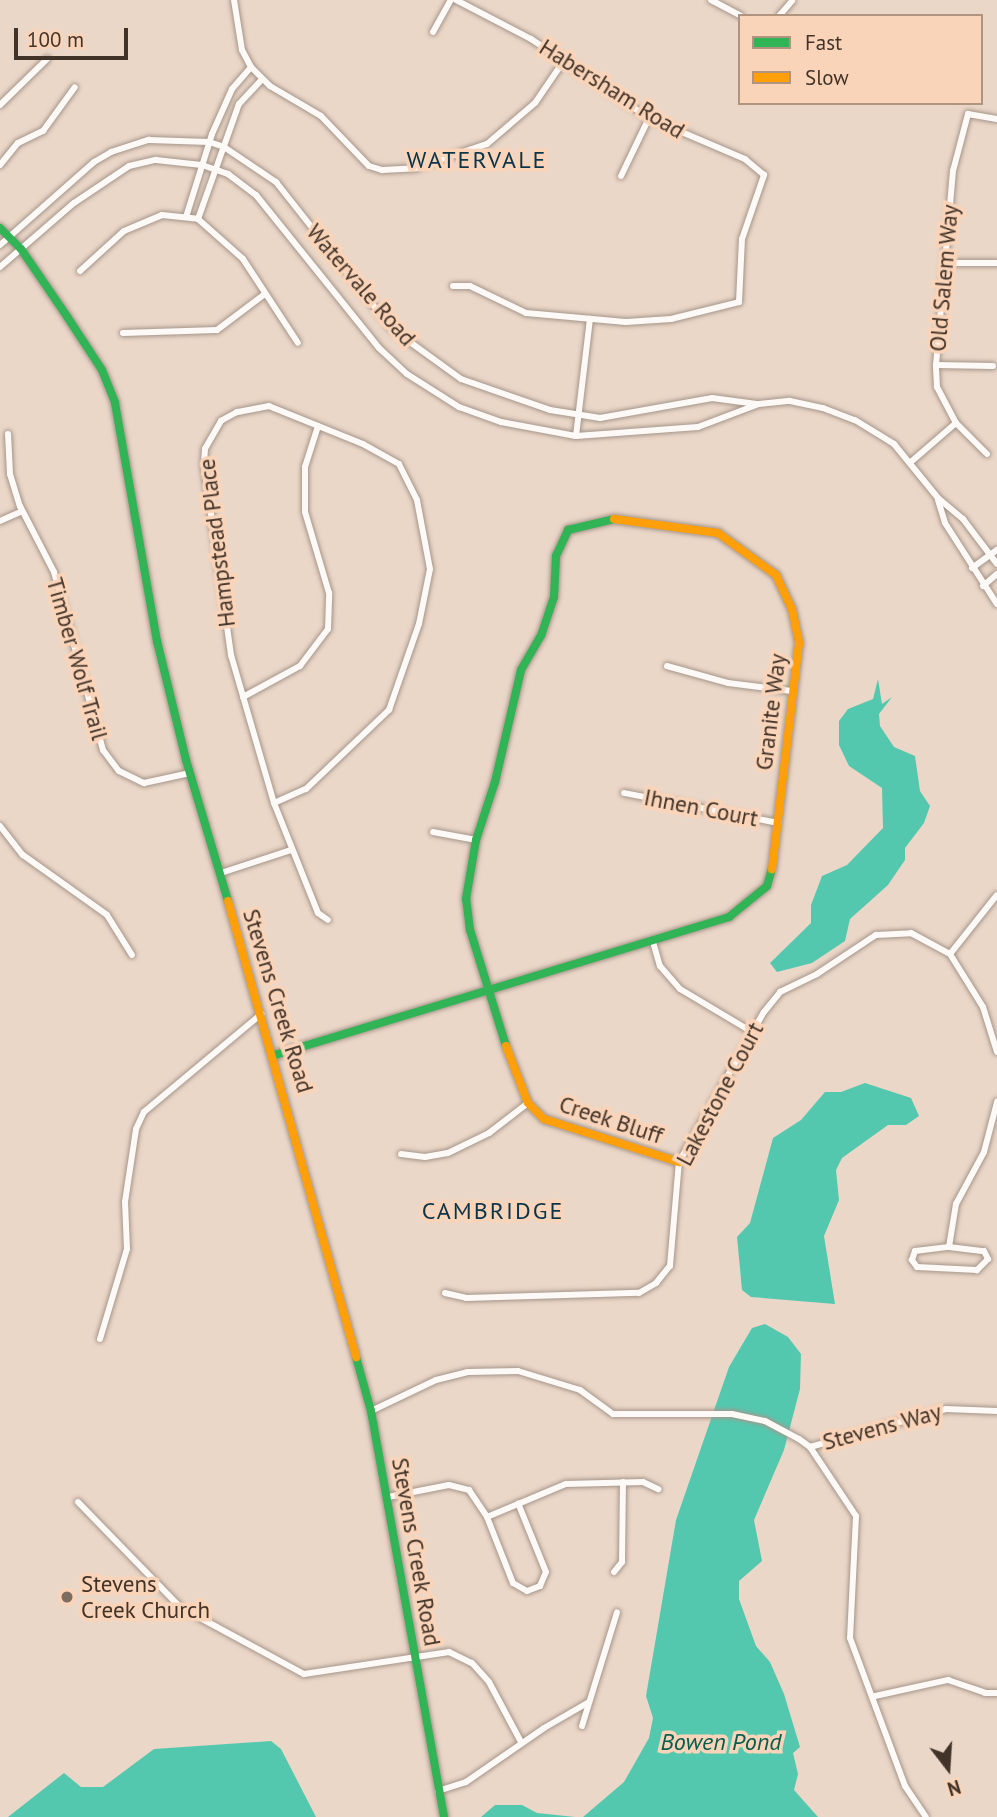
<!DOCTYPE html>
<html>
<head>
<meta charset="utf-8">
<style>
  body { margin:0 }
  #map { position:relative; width:997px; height:1817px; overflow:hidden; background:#ebd7c8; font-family:"PT Sans",sans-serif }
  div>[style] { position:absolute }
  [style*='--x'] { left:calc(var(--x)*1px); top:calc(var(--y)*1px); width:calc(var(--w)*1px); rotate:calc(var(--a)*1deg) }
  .water>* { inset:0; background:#54c8af }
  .roads { filter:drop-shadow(0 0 2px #a5968a) drop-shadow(0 0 2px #a5968a) }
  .street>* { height:6px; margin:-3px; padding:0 3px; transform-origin:3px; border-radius:3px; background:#fcf9f7 }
  .fast>* { height:8px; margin:-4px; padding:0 4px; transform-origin:4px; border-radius:4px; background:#30b455 }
  .slow>* { height:8px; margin:-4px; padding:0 4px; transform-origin:4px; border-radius:4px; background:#ff9f0a }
  .dots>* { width:19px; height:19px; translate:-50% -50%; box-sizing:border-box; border:4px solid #fad4b9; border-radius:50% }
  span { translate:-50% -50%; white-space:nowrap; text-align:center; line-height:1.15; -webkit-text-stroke:7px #fad4b9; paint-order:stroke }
  .street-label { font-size:23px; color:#423328 }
  .poi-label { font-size:23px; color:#423328 }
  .left { translate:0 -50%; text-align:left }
  .neighbourhood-label { font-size:24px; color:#09344a; letter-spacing:2px }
  .water-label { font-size:24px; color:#045d4e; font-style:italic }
  .legend { position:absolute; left:738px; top:14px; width:245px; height:91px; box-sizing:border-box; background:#fad4b9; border:2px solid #b0947f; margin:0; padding:9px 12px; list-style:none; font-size:21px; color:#423328 }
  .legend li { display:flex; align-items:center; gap:14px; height:35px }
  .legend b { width:35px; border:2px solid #b0947f }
  .north { position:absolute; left:913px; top:1733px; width:70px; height:70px; -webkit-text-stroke:5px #fad4b9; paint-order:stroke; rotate:163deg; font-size:19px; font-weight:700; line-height:28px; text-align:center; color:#423328 }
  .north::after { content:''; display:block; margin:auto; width:24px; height:32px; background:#423328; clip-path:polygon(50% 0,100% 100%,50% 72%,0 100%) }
  .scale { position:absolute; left:14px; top:28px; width:114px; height:32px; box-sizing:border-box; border:4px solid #423328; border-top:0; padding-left:9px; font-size:21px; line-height:24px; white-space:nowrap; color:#423328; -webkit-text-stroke:5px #fad4b9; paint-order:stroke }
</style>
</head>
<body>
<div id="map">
  <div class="water">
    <i style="clip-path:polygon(878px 679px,882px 704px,892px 697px,879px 714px,880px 726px,894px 747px,915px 756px,920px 791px,930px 806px,924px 823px,905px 848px,905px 860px,888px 885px,850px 919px,845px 941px,812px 963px,777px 972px,770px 963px,811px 923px,811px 905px,822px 876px,847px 865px,883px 828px,882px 788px,849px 766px,839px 745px,839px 721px,848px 709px,873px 699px)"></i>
    <i style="clip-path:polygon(865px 1083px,911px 1098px,919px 1116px,906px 1125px,888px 1125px,842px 1158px,836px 1170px,839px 1200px,824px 1236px,835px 1304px,751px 1297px,742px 1290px,737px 1237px,750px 1223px,773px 1138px,801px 1120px,825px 1092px,841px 1092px)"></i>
    <i style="clip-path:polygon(765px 1324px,788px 1337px,801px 1354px,800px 1389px,784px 1450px,754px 1520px,762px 1561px,739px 1581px,739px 1599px,756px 1646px,770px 1662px,784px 1694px,800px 1747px,793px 1753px,798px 1774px,794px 1790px,818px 1817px,583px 1817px,624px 1782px,649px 1738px,653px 1718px,646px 1696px,676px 1520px,729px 1367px,752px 1328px)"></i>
    <i style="clip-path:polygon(271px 1741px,281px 1749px,316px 1817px,8px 1817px,64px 1773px,81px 1787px,103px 1787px,154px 1749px)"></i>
    <i style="clip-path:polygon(495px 1805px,522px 1805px,537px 1813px,575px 1817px,481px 1817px)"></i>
  </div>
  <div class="roads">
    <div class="street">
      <i style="--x:234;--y:0;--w:51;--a:80.9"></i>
      <i style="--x:242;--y:50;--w:19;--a:62"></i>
      <i style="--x:251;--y:67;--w:27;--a:45"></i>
      <i style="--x:270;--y:86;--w:59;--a:30.5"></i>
      <i style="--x:321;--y:116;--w:69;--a:46.2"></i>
      <i style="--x:369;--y:166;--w:14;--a:17"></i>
      <i style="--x:382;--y:170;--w:34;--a:-3"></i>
      <i style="--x:416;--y:168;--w:75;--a:-18.7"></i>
      <i style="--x:487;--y:144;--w:63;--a:-40.5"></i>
      <i style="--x:535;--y:103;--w:50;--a:-55.7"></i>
      <i style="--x:711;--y:0;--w:34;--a:28"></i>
      <i style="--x:779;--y:16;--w:20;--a:-49"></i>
      <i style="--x:433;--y:32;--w:37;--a:-61"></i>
      <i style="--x:0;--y:105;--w:66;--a:-44.4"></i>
      <i style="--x:0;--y:165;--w:28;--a:-51"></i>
      <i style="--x:18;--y:143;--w:28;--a:-26"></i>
      <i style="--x:43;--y:131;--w:54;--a:-54"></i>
      <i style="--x:621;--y:176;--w:64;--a:-64.2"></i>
      <i style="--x:186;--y:217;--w:87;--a:-72.6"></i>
      <i style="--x:212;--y:134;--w:49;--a:-66"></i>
      <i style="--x:232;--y:89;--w:29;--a:-49"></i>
      <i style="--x:198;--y:219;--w:122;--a:-70.4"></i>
      <i style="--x:239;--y:104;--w:34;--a:-47"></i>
      <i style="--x:0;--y:245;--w:125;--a:-41.4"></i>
      <i style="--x:94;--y:162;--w:20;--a:-30"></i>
      <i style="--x:111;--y:152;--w:40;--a:-18"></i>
      <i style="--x:149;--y:140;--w:60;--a:1.9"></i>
      <i style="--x:209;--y:142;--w:16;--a:18"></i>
      <i style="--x:224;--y:147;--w:63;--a:33.9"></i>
      <i style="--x:276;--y:182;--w:187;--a:51.7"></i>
      <i style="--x:392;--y:329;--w:85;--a:35.9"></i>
      <i style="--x:461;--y:379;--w:94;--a:19.2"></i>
      <i style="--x:550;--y:410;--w:51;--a:9.1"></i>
      <i style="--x:600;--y:418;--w:114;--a:-10.1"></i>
      <i style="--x:712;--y:398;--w:45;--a:7.6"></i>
      <i style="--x:948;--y:263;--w:49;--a:0"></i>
      <i style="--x:0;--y:267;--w:98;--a:-40.9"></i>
      <i style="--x:74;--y:203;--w:66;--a:-33.9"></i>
      <i style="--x:129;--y:166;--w:28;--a:-13"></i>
      <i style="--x:156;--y:160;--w:46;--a:6.2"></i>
      <i style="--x:202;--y:165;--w:28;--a:19"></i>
      <i style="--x:228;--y:174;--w:35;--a:37"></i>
      <i style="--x:256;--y:195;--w:196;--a:51.2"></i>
      <i style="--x:379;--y:348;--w:38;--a:43"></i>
      <i style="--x:407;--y:374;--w:62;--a:32.4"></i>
      <i style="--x:459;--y:407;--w:45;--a:19.7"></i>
      <i style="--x:501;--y:422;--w:76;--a:10.6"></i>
      <i style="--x:576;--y:436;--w:122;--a:-4.2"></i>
      <i style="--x:698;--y:427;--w:65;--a:-20.7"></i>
      <i style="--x:759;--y:404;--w:31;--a:-6"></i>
      <i style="--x:790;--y:401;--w:34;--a:12"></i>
      <i style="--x:823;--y:408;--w:34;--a:21"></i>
      <i style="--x:855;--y:420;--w:46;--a:31.6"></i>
      <i style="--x:894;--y:444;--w:70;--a:50.8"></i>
      <i style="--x:938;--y:498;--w:33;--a:40"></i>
      <i style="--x:963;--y:519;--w:56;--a:52.9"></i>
      <i style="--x:80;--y:271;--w:59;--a:-42.3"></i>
      <i style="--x:124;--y:231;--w:41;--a:-22.8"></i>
      <i style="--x:162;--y:215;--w:36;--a:6"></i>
      <i style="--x:198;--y:219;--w:60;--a:41.6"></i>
      <i style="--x:243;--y:259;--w:100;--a:56.8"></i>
      <i style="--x:453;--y:286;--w:17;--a:0"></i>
      <i style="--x:470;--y:286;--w:62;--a:25.7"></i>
      <i style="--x:526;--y:313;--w:100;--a:5.1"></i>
      <i style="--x:626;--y:322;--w:45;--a:-3.8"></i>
      <i style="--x:671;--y:319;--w:70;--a:-14"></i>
      <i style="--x:739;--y:302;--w:63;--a:-87.3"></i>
      <i style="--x:742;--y:239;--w:68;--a:-71"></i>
      <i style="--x:764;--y:175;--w:25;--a:-140"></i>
      <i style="--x:745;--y:159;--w:104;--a:-156.9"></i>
      <i style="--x:649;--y:118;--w:142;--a:-146.2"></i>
      <i style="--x:531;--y:39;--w:85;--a:-152.5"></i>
      <i style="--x:123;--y:333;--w:94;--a:-1.8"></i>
      <i style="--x:217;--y:330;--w:60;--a:-36.9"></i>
      <i style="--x:936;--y:365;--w:57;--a:1"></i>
      <i style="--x:8;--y:434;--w:40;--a:87.1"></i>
      <i style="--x:10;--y:474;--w:34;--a:73"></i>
      <i style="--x:20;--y:506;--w:74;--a:62.7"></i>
      <i style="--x:54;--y:572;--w:185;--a:74.6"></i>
      <i style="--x:103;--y:750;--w:26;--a:53"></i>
      <i style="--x:119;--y:771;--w:28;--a:26"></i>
      <i style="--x:144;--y:783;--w:47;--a:-12.3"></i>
      <i style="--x:576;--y:436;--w:118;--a:-83.2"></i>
      <i style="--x:987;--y:454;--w:44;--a:-135"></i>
      <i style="--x:956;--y:423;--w:41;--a:-117.8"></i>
      <i style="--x:937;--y:387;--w:22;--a:-93"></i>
      <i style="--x:936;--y:365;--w:195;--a:-85"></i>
      <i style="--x:953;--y:171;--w:59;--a:-75.3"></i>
      <i style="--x:968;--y:114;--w:29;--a:10"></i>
      <i style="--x:912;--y:461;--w:58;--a:-40.8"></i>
      <i style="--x:938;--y:500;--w:24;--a:73"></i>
      <i style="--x:945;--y:523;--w:96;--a:57.3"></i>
      <i style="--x:0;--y:521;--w:24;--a:-24"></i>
      <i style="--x:972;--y:568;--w:31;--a:-36"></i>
      <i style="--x:983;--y:586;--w:18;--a:-41"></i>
      <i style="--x:667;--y:666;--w:63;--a:15.6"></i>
      <i style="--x:728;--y:683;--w:64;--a:7.2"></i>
      <i style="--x:243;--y:697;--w:65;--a:-28.5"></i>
      <i style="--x:300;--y:666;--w:46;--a:-52.9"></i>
      <i style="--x:328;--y:629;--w:36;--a:-88"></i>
      <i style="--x:329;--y:593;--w:84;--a:-106.5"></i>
      <i style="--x:305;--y:512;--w:45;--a:-90"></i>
      <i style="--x:305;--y:467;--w:43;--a:-72.4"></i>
      <i style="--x:624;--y:793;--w:157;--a:11"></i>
      <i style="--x:274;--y:803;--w:35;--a:-24"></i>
      <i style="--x:306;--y:789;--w:115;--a:-43.6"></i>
      <i style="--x:389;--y:710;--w:91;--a:-70.8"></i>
      <i style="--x:419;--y:624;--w:56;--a:-78.7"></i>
      <i style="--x:430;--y:569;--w:70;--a:-100.7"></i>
      <i style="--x:417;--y:500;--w:40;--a:-116.6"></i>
      <i style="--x:399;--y:464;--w:41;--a:-150.9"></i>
      <i style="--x:363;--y:444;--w:101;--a:-158"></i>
      <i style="--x:269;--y:406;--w:33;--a:169"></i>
      <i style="--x:237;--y:412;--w:18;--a:151"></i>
      <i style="--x:221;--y:421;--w:32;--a:120"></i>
      <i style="--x:205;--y:449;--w:16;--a:94"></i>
      <i style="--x:204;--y:465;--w:192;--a:81.9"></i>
      <i style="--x:231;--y:655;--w:154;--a:73.8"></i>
      <i style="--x:274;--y:803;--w:118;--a:68.2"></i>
      <i style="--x:318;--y:913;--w:12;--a:35"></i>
      <i style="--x:0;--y:826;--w:37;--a:52"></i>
      <i style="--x:23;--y:855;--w:103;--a:35.5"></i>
      <i style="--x:107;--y:915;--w:47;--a:58"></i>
      <i style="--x:433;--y:832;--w:44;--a:10.5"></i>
      <i style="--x:221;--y:873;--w:74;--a:-18.2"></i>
      <i style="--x:653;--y:942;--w:25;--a:74"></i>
      <i style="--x:660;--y:966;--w:30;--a:49"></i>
      <i style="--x:680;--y:989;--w:84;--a:30.8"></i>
      <i style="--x:950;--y:954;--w:75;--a:-51.5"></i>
      <i style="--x:401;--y:1154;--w:24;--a:7"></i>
      <i style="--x:425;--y:1157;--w:23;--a:-10"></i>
      <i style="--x:448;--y:1153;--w:46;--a:-26"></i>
      <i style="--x:489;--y:1133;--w:49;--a:-37.6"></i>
      <i style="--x:949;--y:1247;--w:35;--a:7"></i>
      <i style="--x:984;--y:1251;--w:9;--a:63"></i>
      <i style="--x:988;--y:1259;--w:16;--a:135"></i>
      <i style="--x:977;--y:1270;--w:60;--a:-177.1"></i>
      <i style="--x:917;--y:1267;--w:9;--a:-126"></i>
      <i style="--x:912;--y:1260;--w:9;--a:-72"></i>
      <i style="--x:915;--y:1251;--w:34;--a:-7"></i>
      <i style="--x:949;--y:1247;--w:44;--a:-80.8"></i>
      <i style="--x:956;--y:1204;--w:59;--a:-61.7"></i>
      <i style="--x:984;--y:1152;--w:52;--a:-75.4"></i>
      <i style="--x:445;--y:1293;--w:22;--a:13"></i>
      <i style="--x:466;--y:1298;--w:173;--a:-1.7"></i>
      <i style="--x:639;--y:1293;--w:20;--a:-30"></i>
      <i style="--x:656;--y:1283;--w:22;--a:-51"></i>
      <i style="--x:670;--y:1266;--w:104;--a:-85.1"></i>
      <i style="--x:679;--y:1162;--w:172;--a:-60.5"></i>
      <i style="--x:764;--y:1012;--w:26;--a:-51"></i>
      <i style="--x:780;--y:992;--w:41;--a:-25.9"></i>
      <i style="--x:817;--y:974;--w:71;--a:-33.5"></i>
      <i style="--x:876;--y:935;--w:35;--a:-3"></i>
      <i style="--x:911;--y:933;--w:44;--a:28.3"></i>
      <i style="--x:950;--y:954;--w:62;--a:58.1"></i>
      <i style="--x:983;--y:1007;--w:47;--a:72.7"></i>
      <i style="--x:100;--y:1339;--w:94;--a:-73.3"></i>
      <i style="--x:127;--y:1249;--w:47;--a:-92.4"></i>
      <i style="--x:125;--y:1202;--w:74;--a:-81.4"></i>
      <i style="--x:136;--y:1129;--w:19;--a:-65"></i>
      <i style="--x:144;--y:1112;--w:153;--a:-39.9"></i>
      <i style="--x:371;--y:1411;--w:72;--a:-25.5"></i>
      <i style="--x:436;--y:1380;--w:33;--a:-14"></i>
      <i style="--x:468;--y:1372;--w:50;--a:-1.1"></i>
      <i style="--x:518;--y:1371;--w:65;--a:17"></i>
      <i style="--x:580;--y:1390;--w:41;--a:36"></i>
      <i style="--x:613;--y:1414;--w:119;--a:0"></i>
      <i style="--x:732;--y:1414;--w:34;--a:12"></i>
      <i style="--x:765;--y:1421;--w:38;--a:28"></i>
      <i style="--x:799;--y:1439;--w:14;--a:36"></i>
      <i style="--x:810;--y:1447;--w:83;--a:56.3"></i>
      <i style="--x:856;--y:1516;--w:122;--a:92.8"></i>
      <i style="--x:850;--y:1638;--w:158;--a:69.6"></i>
      <i style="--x:905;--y:1786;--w:37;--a:56"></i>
      <i style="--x:810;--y:1447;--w:141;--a:-15.6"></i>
      <i style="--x:946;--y:1409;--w:51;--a:2.2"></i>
      <i style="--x:388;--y:1497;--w:62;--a:-11.1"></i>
      <i style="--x:449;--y:1485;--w:21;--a:14"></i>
      <i style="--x:469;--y:1490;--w:32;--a:56"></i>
      <i style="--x:487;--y:1517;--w:71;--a:68.5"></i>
      <i style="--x:513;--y:1583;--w:16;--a:30"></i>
      <i style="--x:527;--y:1591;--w:14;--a:-21"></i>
      <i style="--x:540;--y:1586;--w:15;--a:-67"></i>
      <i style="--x:546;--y:1572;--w:74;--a:-112.1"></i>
      <i style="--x:78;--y:1502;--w:146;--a:45.8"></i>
      <i style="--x:180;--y:1607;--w:141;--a:28.4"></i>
      <i style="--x:304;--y:1674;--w:147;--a:-8.6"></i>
      <i style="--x:449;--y:1652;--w:25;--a:26"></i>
      <i style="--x:472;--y:1663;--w:25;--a:48"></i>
      <i style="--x:489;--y:1682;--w:68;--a:61.9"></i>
      <i style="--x:487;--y:1517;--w:86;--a:-22.7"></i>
      <i style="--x:566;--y:1484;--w:77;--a:-1.5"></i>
      <i style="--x:643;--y:1482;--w:17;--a:25"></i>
      <i style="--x:614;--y:1572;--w:13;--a:-51"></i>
      <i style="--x:622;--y:1562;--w:80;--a:-89.3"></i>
      <i style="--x:875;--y:1696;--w:75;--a:-12.4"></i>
      <i style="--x:948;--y:1680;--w:39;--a:19"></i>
      <i style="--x:985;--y:1693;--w:12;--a:0"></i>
      <i style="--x:582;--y:1726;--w:119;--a:-72.9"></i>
      <i style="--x:438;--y:1791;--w:29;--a:-18"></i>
      <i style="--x:466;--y:1782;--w:95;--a:-34.7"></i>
      <i style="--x:544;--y:1728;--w:52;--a:-30"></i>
    </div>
    <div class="fast">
      <i style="--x:0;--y:228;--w:30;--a:45"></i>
      <i style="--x:21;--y:249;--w:83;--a:55.7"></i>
      <i style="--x:68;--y:318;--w:62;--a:56.8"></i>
      <i style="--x:102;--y:370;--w:35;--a:68"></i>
      <i style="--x:115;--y:403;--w:242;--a:80"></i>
      <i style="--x:157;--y:641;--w:122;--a:76.3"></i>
      <i style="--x:186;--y:760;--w:147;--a:73.4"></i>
      <i style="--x:506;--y:1046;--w:121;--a:-107.2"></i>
      <i style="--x:470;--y:930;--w:31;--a:-97"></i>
      <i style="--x:466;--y:899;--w:60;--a:-80.4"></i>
      <i style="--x:476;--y:840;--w:61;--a:-71.9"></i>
      <i style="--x:495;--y:782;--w:115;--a:-76.9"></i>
      <i style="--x:521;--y:670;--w:39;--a:-60"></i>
      <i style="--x:541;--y:636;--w:41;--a:-71.6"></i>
      <i style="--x:554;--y:597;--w:41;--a:-87.2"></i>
      <i style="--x:556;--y:556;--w:29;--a:-65"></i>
      <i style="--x:568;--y:530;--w:47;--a:-13.4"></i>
      <i style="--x:275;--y:1055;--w:475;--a:-16.9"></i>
      <i style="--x:729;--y:917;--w:49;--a:-39.2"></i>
      <i style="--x:767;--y:886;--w:18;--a:-74"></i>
      <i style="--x:356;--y:1357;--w:56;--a:74.5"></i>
      <i style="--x:371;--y:1411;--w:413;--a:79.8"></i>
    </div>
    <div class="slow">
      <i style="--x:614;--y:519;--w:105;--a:7.7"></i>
      <i style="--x:718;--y:533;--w:72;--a:35.9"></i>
      <i style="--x:776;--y:575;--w:38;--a:65"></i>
      <i style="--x:792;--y:609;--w:35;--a:78"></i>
      <i style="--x:799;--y:643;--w:228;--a:96.8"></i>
      <i style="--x:228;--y:901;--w:474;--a:74.3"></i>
      <i style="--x:506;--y:1046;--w:61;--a:68.9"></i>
      <i style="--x:528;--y:1103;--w:23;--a:45"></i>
      <i style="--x:544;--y:1119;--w:142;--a:17.7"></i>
    </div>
  </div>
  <div class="dots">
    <i style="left:67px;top:1597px;background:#7d6c60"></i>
  </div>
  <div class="street-label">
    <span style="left:612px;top:89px;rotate:32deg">Habersham Road</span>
    <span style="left:944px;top:278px;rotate:-85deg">Old Salem Way</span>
    <span style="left:361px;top:285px;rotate:49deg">Watervale Road</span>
    <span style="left:217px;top:543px;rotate:-97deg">Hampstead Place</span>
    <span style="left:77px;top:659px;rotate:74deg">Timber Wolf Trail</span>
    <span style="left:771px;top:712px;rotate:-83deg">Granite Way</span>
    <span style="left:701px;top:808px;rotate:11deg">Ihnen Court</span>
    <span style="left:278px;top:1001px;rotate:73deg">Stevens Creek Road</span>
    <span style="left:720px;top:1094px;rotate:-62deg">Lakestone Court</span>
    <span style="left:611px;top:1120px;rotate:18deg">Creek Bluff</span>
    <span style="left:882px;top:1427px;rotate:-15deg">Stevens Way</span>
    <span style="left:416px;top:1552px;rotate:80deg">Stevens Creek Road</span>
  </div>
  <div class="poi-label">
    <span class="left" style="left:81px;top:1597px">Stevens<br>Creek Church</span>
  </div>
  <div class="neighbourhood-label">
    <span style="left:477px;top:160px">WATERVALE</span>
    <span style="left:493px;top:1211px">CAMBRIDGE</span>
  </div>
  <div class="water-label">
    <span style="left:721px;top:1742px">Bowen Pond</span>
  </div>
  <ul class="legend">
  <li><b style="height:9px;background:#30b455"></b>Fast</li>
  <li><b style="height:9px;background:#ff9f0a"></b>Slow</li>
  </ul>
  <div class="north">N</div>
  <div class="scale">100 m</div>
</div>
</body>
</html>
